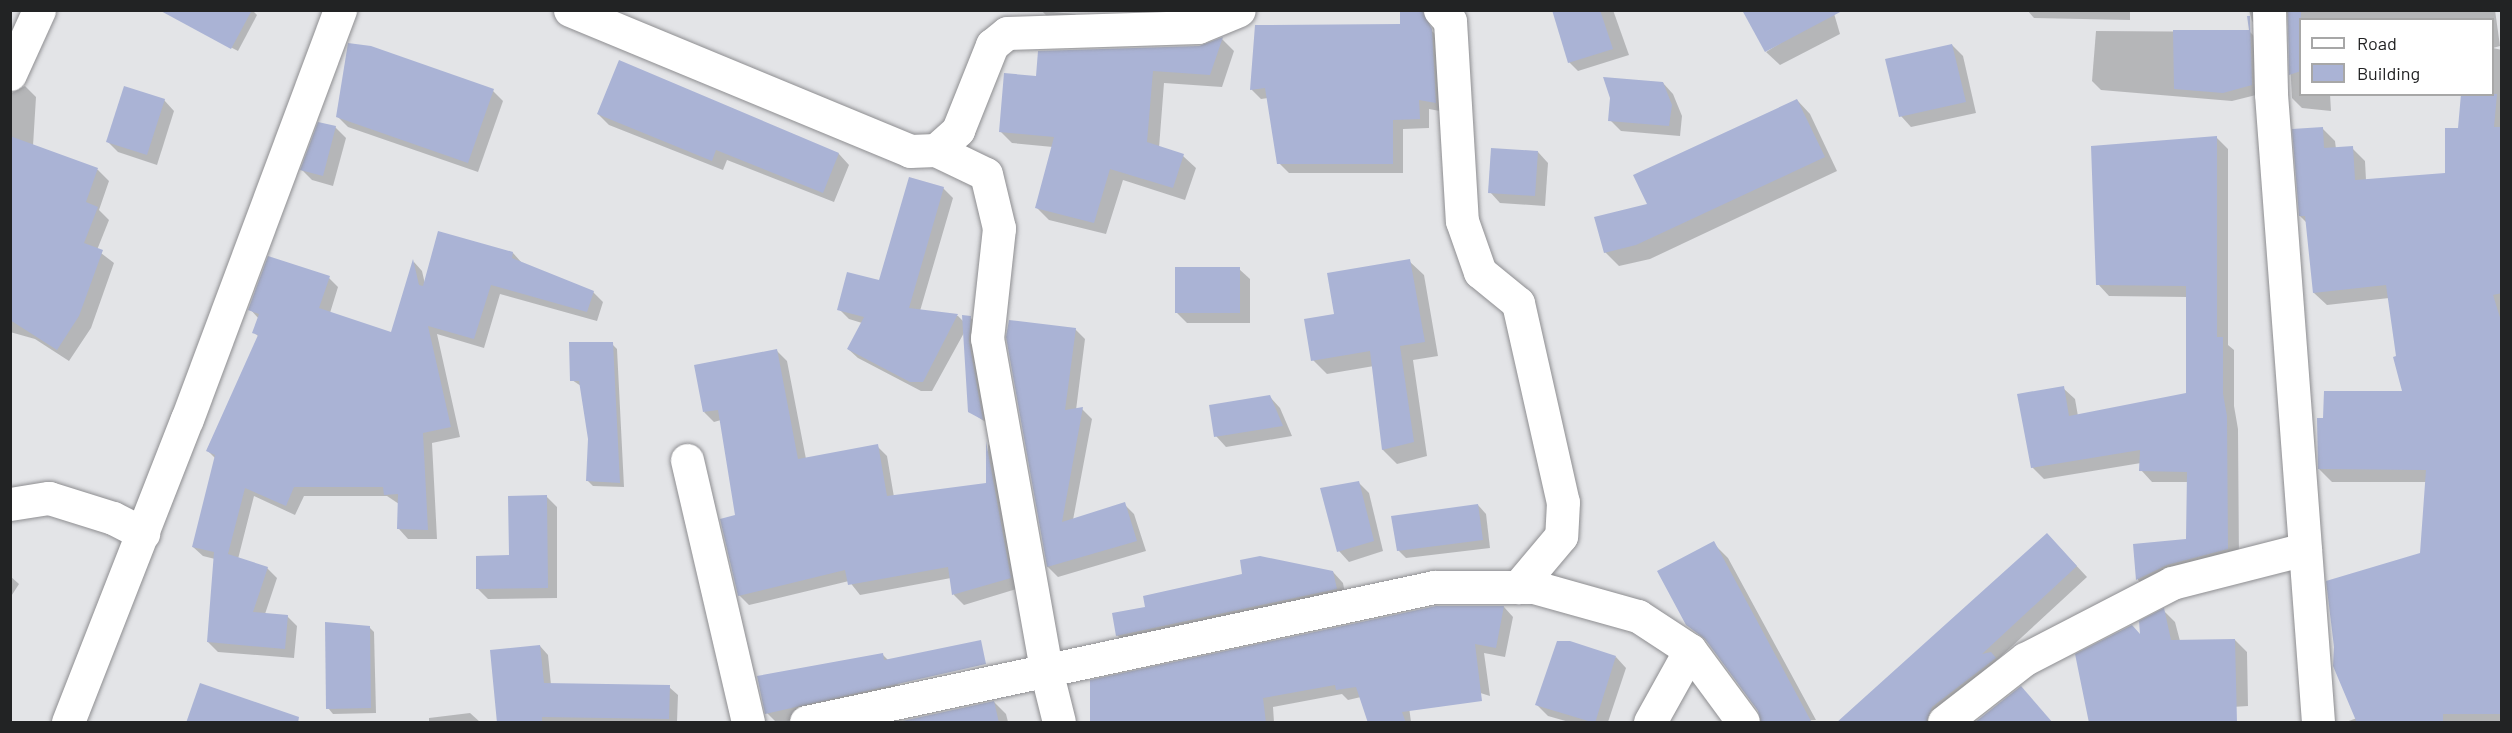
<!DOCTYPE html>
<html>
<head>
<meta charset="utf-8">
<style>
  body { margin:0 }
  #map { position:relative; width:2512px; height:733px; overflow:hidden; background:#e3e4e7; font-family:Barlow,sans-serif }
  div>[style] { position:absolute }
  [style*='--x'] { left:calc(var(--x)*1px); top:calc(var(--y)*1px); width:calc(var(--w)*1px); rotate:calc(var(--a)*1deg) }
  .shadow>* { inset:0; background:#0003 }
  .building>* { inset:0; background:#aab3d5 }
  .roads { filter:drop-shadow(0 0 2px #8e8e91) drop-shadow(0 0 2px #8e8e91) }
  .minor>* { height:33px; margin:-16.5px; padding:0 16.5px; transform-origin:16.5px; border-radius:16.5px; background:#fff }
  span { translate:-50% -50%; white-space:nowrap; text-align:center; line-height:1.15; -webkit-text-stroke:6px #fff; paint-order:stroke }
  .frame { position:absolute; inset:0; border:12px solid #222324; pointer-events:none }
  .legend { position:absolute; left:2299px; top:18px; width:195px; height:78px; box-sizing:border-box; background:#fff; border:2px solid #a7a7a7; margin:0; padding:8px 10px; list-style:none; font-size:18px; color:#222324 }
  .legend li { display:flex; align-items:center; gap:12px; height:30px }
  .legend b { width:30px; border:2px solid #a7a7a7 }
</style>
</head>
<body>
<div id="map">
  <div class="shadow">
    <i style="clip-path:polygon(209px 10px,252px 10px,257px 15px,238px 51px,198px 30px)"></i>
    <i style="clip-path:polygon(1572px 10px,1613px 10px,1629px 55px,1578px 71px,1569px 62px)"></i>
    <i style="clip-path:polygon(1833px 10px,1840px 34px,1780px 65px,1766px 52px)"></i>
    <i style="clip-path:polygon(2027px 10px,2130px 10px,2130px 20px,2034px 18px)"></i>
    <i style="clip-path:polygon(2249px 10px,2263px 10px,2260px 29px,2252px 21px)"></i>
    <i style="clip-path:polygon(2287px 10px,2495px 10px,2500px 46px,2493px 48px,2502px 50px,2502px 722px,2346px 722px,2357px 718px,2421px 555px,2426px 482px,2332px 482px,2319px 469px,2324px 419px,2404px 392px,2389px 298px,2327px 305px,2314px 293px,2307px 223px,2300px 216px,2322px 128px,2335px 141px,2336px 149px,2352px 148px,2365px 161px,2366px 180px,2447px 174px,2492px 94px,2492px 20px,2300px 20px,2300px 94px,2330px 94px,2331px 111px,2302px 108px,2292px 98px)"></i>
    <i style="clip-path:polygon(1042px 11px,1075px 14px,1088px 26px,1057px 27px)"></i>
    <i style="clip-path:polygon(1426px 25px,1441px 40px,1445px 112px,1429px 109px,1429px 128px,1403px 129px,1403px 173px,1289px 173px,1279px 163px,1268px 98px,1261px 99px,1251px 89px)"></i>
    <i style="clip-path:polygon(2096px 31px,2250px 32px,2259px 41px,2260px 94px,2232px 101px,2101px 90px,2092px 81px)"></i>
    <i style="clip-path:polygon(1222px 39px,1234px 51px,1222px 87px,1164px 83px,1159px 148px,1183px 156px,1196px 168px,1185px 200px,1123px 180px,1106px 234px,1049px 220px,1037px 208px,1053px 147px,1012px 143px,1000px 131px,1037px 77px,1199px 47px)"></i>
    <i style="clip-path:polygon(1952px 45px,1963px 56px,1976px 113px,1911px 127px,1901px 116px)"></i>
    <i style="clip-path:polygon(619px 62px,839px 154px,849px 165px,834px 202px,727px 160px,723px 170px,609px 125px,598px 114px)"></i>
    <i style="clip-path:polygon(1663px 83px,1673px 94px,1682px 116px,1680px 136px,1621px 131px,1610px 120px)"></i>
    <i style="clip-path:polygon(25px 86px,36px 97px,33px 146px,98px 170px,109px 181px,99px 210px,109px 220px,97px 250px,114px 263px,91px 328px,69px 361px,35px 339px,10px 332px,10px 94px)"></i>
    <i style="clip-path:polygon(493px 91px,503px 101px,478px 172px,348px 127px,338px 117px)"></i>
    <i style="clip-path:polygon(164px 100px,174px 111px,157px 165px,118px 152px,108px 142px)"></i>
    <i style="clip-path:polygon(1797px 100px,1810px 114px,1837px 171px,1650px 259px,1619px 266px,1605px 252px,1649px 205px)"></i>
    <i style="clip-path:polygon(335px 127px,346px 138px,333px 186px,312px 180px,302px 170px)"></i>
    <i style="clip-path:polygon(2216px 137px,2228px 149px,2228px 345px,2234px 350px,2234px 406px,2238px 429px,2239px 561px,2149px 591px,2138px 580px,2135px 545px,2187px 540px,2188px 482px,2152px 482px,2141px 470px,2141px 463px,2044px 479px,2032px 467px,2063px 388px,2075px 399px,2078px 416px,2187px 394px,2187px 297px,2109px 296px,2098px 284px)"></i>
    <i style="clip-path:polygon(1538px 152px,1548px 163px,1545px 206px,1500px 203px,1490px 192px)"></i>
    <i style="clip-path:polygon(943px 188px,953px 198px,920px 311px,958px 316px,964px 322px,970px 317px,975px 323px,987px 423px,969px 411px,965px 331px,932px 391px,921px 391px,858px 358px,848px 349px,862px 323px,849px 319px,839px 309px,880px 282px)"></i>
    <i style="clip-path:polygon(513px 253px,522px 263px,593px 292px,603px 302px,597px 321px,500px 294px,484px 348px,437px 334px,460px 437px,432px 443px,437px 539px,408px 539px,399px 529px,399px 504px,387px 496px,304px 496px,295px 515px,254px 496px,238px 559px,267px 568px,277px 578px,265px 614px,287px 616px,297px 626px,294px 658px,218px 652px,208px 642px,215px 559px,203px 556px,193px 547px,216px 459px,207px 450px,259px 337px,254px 332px,259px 319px,250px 309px,329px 278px,338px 287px,330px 313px,392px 334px,414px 262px,422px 271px,425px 284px)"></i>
    <i style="clip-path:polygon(1409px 261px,1424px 275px,1438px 356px,1413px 360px,1427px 456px,1397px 464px,1383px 450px,1374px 366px,1327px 374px,1313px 360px,1336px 315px)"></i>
    <i style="clip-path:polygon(1239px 269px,1250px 279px,1250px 323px,1187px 323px,1176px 312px)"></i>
    <i style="clip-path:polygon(1075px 329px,1085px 339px,1076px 410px,1082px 409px,1092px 419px,1073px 520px,1124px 504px,1134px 514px,1146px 551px,1058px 577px,1048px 567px,1007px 337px)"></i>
    <i style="clip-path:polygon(612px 344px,617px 349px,624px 487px,593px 486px,587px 480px,590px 439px,581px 386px,572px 380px)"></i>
    <i style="clip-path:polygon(777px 351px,787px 361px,806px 459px,877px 446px,887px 456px,894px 497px,988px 484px,988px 444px,996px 452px,1020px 588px,964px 605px,954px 595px,951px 578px,860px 595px,849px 581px,749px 605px,739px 595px,736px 516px,721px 420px,714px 422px,704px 412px)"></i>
    <i style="clip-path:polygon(1270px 397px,1280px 408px,1292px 436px,1226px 447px,1216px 436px)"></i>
    <i style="clip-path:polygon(1359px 483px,1369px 493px,1383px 551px,1349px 562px,1339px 551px)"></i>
    <i style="clip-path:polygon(546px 496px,557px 507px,557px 598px,488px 599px,478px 589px,510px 557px)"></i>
    <i style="clip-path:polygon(1478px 505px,1486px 514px,1490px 548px,1406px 558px,1398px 550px)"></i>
    <i style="clip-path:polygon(1713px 543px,1728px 558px,1816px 720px,1761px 722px,1760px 710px,1713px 647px,1688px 624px)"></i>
    <i style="clip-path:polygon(2057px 545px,2087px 577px,1997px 660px,1941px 722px,1839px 722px)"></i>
    <i style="clip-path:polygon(1333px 572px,1343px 583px,1346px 599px,1128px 646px,1117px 635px)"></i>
    <i style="clip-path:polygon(10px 576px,19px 584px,10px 598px)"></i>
    <i style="clip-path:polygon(1504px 607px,1513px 617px,1505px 657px,1484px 653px,1490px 696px,1404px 669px,1411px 722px,1370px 722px,1361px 697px,1348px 700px,1342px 694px,1273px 707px,1274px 722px,1092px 722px)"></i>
    <i style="clip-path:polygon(2163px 610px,2175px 622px,2180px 641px,2235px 640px,2247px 652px,2248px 706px,2232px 707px,2142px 637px)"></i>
    <i style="clip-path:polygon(369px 627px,374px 632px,376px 713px,333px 714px,328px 708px)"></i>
    <i style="clip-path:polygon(540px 646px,548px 655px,551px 685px,669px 687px,678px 695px,677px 722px,499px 722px)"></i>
    <i style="clip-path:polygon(882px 654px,893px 665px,900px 695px,783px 722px,776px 722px,767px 713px)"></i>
    <i style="clip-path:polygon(1616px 657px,1626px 668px,1608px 722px,1569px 722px,1548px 716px,1537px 705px)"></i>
    <i style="clip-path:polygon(994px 702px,1006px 714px,1008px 722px,940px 722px)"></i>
    <i style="clip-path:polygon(470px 713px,480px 722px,429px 722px,429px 718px)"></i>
  </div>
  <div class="building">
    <i style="clip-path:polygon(159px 10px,252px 10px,231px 49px)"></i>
    <i style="clip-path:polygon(1400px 10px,1422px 10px,1432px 29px,1436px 103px,1419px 100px,1420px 119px,1393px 120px,1393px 164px,1277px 164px,1265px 88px,1250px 90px,1255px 25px,1400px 24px)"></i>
    <i style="clip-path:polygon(1552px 10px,1600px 10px,1613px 49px,1568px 63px)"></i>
    <i style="clip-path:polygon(1742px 10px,1844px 10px,1765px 52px)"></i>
    <i style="clip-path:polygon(2288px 10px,2301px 10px,2301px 71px,2289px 75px)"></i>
    <i style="clip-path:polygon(2247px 16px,2250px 16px,2252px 85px,2223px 93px,2174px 89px,2173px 30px,2249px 30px)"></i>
    <i style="clip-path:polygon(1223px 37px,1210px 75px,1153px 71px,1147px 142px,1184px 154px,1173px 188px,1110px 169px,1094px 223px,1035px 208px,1054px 137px,999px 132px,1004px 73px,1036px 76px,1038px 51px,1199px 46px)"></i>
    <i style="clip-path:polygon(348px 43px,371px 46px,494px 89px,468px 163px,336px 117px)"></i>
    <i style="clip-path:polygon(1952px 44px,1966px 102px,1899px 117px,1885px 59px)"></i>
    <i style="clip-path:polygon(619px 60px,839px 153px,823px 193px,716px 150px,712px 161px,597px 114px)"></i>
    <i style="clip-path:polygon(1603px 77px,1663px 82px,1672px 105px,1669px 126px,1608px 121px,1610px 98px)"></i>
    <i style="clip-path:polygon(124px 86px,165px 99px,147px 155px,106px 142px)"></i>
    <i style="clip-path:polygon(2461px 94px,2497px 94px,2494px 127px,2502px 127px,2502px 293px,2493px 295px,2502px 324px,2502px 714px,2443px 714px,2443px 723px,2357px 723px,2333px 666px,2334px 647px,2326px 581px,2420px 553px,2426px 470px,2318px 469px,2317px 418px,2323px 418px,2324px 391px,2402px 391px,2393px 357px,2396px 356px,2386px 285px,2313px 293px,2305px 216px,2299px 216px,2292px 129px,2323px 127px,2324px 148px,2353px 146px,2355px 180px,2445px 173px,2445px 128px,2458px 128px)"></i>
    <i style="clip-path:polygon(1797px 99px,1825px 157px,1636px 245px,1604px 253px,1594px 217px,1647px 204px,1633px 175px)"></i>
    <i style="clip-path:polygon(318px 122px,336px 126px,323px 176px,300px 170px)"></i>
    <i style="clip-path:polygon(10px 136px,98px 168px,86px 202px,98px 207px,84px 243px,103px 250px,79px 316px,57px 350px,10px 320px)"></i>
    <i style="clip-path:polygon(2217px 136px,2217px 337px,2223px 337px,2223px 394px,2227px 416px,2228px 549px,2167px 565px,2136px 580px,2133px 544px,2186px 539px,2187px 472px,2139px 471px,2140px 450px,2031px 468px,2017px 394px,2064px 386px,2069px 416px,2186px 393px,2186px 286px,2096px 285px,2091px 146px)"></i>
    <i style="clip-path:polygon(1491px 148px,1538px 151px,1535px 196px,1488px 193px)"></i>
    <i style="clip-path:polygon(909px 177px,944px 187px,909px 308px,958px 314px,923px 382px,910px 382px,847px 349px,864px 317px,837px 310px,847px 272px,879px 280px)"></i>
    <i style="clip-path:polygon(438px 231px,513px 252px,512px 258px,594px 291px,587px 312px,491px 285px,474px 339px,428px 326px,451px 427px,423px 433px,428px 530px,397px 529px,398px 494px,384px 495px,383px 487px,294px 487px,286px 506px,245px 488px,228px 554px,268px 567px,253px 612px,288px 615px,285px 649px,207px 642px,214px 552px,192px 547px,215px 455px,206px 451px,258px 335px,252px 333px,259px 314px,248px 310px,268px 256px,330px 276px,319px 308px,391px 332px,413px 259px,419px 285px,423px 286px)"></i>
    <i style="clip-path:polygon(1410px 259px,1425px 342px,1400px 346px,1414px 442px,1382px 450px,1370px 351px,1311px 361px,1304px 319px,1334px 314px,1327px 273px)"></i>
    <i style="clip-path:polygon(1175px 267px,1240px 267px,1240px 313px,1175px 313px)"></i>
    <i style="clip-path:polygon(962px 315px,971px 316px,969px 341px,983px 420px,968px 412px)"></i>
    <i style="clip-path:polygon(1009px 320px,1076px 328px,1065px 410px,1083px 407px,1062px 522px,1125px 502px,1137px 541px,1047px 567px,1006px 337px)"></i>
    <i style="clip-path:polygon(569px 342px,613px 342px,620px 483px,586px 481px,588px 439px,579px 381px,570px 381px)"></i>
    <i style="clip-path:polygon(777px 349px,798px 459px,878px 444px,887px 496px,986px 483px,986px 441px,1011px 578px,952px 595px,948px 567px,848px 585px,845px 570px,738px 596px,720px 519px,735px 515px,718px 410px,703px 412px,694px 365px)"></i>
    <i style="clip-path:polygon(1270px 395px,1283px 426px,1214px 437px,1209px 405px)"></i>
    <i style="clip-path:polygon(1359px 481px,1374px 541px,1337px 552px,1320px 488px)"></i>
    <i style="clip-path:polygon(547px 495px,548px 588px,476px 589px,476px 556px,509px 555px,508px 496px)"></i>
    <i style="clip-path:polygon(1478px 504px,1483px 540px,1397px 551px,1391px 516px)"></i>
    <i style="clip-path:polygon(2047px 533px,2077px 566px,1982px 654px,1991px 652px,1996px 658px,1932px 707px,1926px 723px,1836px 723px)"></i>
    <i style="clip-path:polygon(1714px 541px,1812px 723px,1761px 723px,1758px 711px,1705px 639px,1686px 625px,1657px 571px)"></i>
    <i style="clip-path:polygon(1260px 556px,1333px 571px,1337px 589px,1116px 636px,1112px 613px,1145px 607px,1143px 596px,1242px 574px,1240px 560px)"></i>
    <i style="clip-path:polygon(1436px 606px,1504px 606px,1496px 648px,1475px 644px,1482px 701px,1402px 712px,1406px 723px,1368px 723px,1356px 687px,1336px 690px,1335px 685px,1263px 698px,1266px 723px,1090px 723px,1090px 680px)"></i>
    <i style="clip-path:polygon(2164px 608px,2171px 640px,2235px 639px,2237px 723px,2089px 723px,2075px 654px,2132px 625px,2140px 634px,2139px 621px)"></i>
    <i style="clip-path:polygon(325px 622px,370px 626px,371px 708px,326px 709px)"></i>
    <i style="clip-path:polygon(981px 640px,986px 664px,765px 714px,757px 676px,883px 653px,884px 660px)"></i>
    <i style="clip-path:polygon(1557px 641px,1570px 641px,1616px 656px,1595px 723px,1535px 705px)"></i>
    <i style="clip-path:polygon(540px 645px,544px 683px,670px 685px,669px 719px,542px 717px,542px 723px,497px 723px,490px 650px)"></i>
    <i style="clip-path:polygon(200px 683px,299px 717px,298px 723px,186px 723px)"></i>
    <i style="clip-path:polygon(2021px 686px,2053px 723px,1974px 723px)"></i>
    <i style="clip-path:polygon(994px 701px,999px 723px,893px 723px)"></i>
  </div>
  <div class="roads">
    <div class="minor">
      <i style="--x:570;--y:10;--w:368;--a:22.5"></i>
      <i style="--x:910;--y:151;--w:26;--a:-2"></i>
      <i style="--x:936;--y:150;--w:55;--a:25.6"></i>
      <i style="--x:986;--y:174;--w:56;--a:76.5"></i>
      <i style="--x:999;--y:228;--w:111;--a:96.2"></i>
      <i style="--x:987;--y:338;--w:341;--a:79.9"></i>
      <i style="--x:1047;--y:674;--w:49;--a:76"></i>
      <i style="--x:1440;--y:10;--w:15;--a:48"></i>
      <i style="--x:1450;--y:21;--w:200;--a:86.6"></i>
      <i style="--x:1462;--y:221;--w:54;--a:70.6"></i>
      <i style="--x:1480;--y:272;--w:49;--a:39.2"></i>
      <i style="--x:1518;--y:303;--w:204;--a:77.3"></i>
      <i style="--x:1563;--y:502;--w:34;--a:93"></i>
      <i style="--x:1561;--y:536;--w:67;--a:130.1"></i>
      <i style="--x:2269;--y:10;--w:84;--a:88.6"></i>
      <i style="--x:2271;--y:94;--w:630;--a:85.72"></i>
      <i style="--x:10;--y:74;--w:70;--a:-65.6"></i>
      <i style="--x:936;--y:150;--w:30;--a:-42"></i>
      <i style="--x:958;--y:130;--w:92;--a:-68.2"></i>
      <i style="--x:992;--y:45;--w:19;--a:-39"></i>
      <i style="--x:1007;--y:33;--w:191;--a:-1.8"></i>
      <i style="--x:1198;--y:27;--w:44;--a:-22.5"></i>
      <i style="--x:687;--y:460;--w:269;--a:76.9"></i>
      <i style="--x:10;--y:504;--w:39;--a:-9"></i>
      <i style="--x:49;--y:498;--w:67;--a:17.4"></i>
      <i style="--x:113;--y:518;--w:34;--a:27"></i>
      <i style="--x:68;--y:722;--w:326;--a:-68.6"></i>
      <i style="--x:187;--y:419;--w:437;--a:-69.5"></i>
      <i style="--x:806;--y:722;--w:642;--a:-12.13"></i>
      <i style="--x:1434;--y:587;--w:100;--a:0"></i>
      <i style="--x:1534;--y:587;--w:108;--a:15.6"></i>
      <i style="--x:1638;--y:616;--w:62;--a:33.2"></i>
      <i style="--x:1690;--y:650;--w:89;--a:53.6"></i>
      <i style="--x:1650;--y:722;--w:82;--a:-60.9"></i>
      <i style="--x:1944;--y:722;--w:103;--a:-37.9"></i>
      <i style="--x:2025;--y:659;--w:165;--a:-27.3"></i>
      <i style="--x:2172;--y:583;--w:137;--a:-14.3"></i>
    </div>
  </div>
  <div class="frame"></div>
  <ul class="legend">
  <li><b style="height:8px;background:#fff"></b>Road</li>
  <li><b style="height:16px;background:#aab3d5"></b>Building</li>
  </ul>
</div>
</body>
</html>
